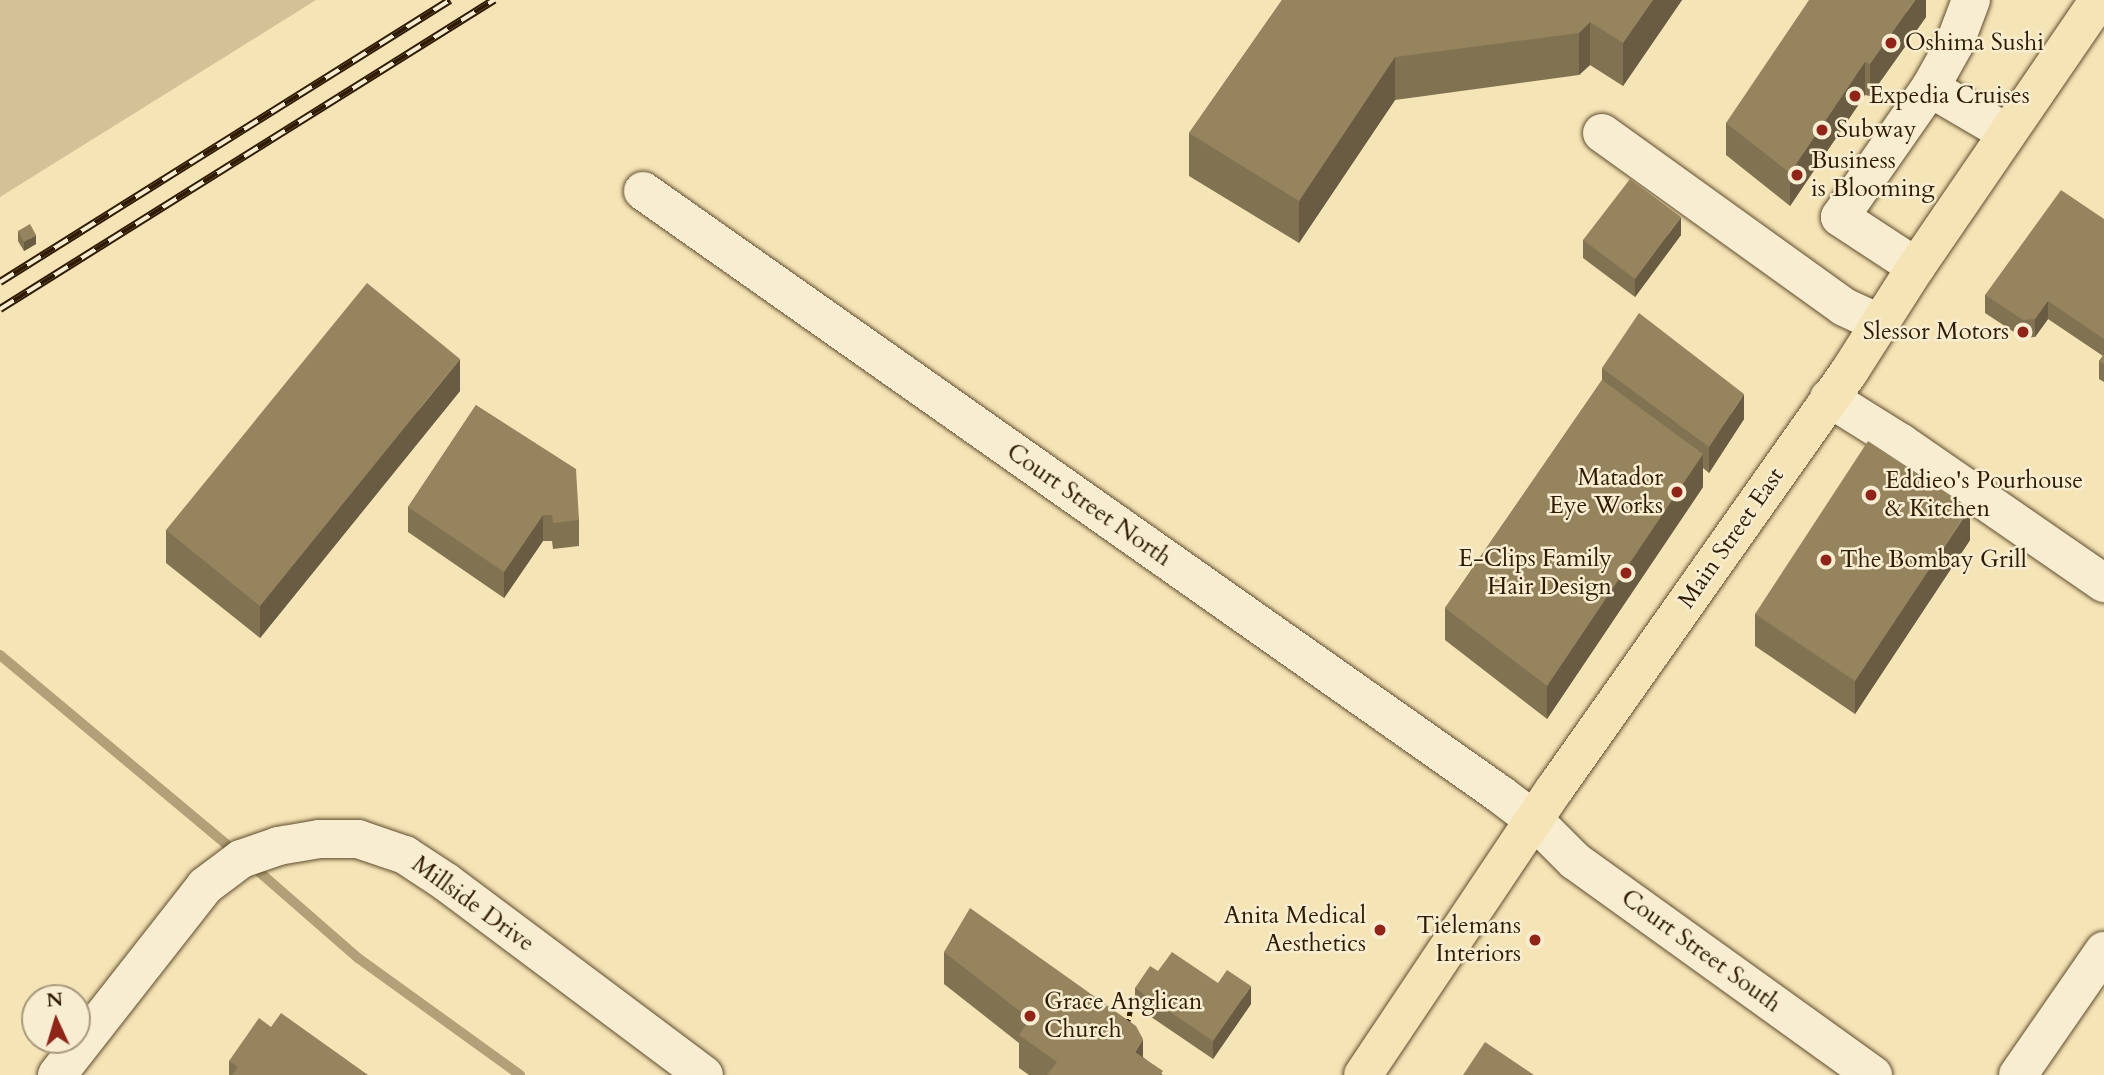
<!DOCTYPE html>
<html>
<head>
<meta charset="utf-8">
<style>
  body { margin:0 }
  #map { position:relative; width:2104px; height:1075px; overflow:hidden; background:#f5e4b6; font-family:Cardo,serif }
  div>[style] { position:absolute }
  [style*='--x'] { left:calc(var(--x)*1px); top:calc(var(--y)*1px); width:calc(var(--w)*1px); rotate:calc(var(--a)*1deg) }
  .green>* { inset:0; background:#d3c297 }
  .stream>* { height:10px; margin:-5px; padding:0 5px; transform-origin:5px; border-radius:5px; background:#b2a078 }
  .path>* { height:4.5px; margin-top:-2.25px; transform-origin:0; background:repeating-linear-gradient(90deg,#2f1b00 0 5px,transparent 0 8.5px) }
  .roads { filter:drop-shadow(0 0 2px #604d2e) drop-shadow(0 0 2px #604d2e) }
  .minor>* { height:38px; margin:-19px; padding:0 19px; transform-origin:19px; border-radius:19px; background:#f8edd0 }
  .major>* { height:38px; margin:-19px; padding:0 19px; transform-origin:19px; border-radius:19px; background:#f5e4b6 }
  .rail>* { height:8px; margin-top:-4px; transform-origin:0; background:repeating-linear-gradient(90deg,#f8edd0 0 16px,#2f1b00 0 32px); box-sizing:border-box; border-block:2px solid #2f1b00 }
  .wall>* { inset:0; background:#817252 }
  .shaded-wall>* { inset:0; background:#695c42 }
  .building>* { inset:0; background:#96845f }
  .dots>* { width:19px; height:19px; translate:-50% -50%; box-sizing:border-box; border:4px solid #f8edd0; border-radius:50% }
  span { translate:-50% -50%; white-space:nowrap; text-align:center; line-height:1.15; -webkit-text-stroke:5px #f8edd0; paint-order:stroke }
  .poi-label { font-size:24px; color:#2f1b00 }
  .left { translate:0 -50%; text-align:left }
  .right { translate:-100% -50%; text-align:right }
  .street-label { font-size:24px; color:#2f1b00 }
  .north { position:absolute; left:21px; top:984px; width:70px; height:70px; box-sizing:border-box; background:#f8edd0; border:2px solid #a8997d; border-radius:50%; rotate:356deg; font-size:19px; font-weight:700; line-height:28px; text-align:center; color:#2f1b00 }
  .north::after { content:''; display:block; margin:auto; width:24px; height:32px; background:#8f2418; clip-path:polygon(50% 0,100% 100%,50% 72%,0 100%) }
</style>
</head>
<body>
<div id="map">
  <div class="green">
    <i style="clip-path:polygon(0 0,316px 0,0 197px)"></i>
  </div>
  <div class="stream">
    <i style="--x:0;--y:655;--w:309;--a:39.9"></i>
    <i style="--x:249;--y:863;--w:145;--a:41.1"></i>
    <i style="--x:358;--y:958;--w:200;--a:35.8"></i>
  </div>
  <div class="path">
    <i style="--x:1127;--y:1024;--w:13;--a:-77"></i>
  </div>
  <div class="roads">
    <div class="minor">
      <i style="--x:1930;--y:88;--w:89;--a:30.3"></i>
      <i style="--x:1602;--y:133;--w:298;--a:35.7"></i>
      <i style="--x:1844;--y:307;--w:41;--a:24.7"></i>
      <i style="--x:643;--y:191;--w:1049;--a:35.14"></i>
      <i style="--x:1501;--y:795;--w:41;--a:37.1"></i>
      <i style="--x:1534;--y:820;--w:58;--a:45"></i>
      <i style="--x:1575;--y:861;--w:367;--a:35.7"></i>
      <i style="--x:1916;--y:267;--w:91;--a:-146.7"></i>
      <i style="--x:1840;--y:217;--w:157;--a:-55.1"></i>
      <i style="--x:1930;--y:88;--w:49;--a:-60.8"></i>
      <i style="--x:1954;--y:45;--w:48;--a:-69.3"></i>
      <i style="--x:1829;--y:398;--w:85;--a:32"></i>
      <i style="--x:1901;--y:443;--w:247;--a:34.6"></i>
      <i style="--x:57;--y:1075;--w:240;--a:-51.9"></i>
      <i style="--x:205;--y:886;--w:45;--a:-36.9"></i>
      <i style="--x:241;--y:859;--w:39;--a:-19"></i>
      <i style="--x:278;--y:846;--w:42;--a:-9.7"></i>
      <i style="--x:319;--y:839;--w:39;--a:0"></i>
      <i style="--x:358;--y:839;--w:50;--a:18.8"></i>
      <i style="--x:405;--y:855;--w:49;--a:33.4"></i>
      <i style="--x:446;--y:882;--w:322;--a:36.8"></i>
      <i style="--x:2018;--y:1075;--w:151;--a:-55.3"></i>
    </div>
    <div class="major">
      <i style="--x:1363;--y:1075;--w:343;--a:-56.2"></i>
      <i style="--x:1554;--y:790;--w:512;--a:-54.79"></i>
      <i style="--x:1849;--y:372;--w:125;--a:-57.5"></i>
      <i style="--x:1916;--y:267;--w:324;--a:-55.6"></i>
    </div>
  </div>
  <div class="rail">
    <i style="--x:0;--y:282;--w:531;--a:-32.07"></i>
    <i style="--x:0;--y:309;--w:583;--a:-32.03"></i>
  </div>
  <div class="wall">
    <i style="clip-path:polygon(1282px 0,1682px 0,1623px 86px,1590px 65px,1579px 75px,1395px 100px,1299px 243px,1189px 176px,1189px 133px)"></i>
    <i style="clip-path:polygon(1926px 0,1926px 17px,1870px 96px,1865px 95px,1790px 206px,1726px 155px,1726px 123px)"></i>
    <i style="clip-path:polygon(2104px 219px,2104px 382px,2099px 379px,2099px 361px,2103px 356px,2048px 319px,2035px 337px,2023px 338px,1985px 313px,1985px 295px)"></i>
    <i style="clip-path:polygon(18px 231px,36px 244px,24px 251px,18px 241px)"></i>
    <i style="clip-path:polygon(1681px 235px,1635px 297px,1583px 258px,1583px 240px)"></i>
    <i style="clip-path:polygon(1602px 368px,1744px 419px,1709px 473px,1703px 468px,1703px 487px,1547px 719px,1445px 640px,1445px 608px,1602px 380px)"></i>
    <i style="clip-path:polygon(460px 391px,260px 638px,166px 563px,166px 530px)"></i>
    <i style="clip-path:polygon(476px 405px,579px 520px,579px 546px,553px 549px,552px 541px,543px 541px,504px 598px,408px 532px,408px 507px)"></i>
    <i style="clip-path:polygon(1970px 540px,1855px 714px,1755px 646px,1755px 614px)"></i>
    <i style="clip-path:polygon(944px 952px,1143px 1057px,1163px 1075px,1029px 1075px,1019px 1068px,1019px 1043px,944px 984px)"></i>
    <i style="clip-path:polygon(1158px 971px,1218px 983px,1251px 1004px,1213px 1059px,1135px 1006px,1135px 988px)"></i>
    <i style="clip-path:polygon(271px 1027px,368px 1075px,229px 1075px,229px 1061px)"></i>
  </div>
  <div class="shaded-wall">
    <i style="clip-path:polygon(1653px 0,1682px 0,1623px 86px,1623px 43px)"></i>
    <i style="clip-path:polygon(1915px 0,1926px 0,1926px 17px,1870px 96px,1870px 64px)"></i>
    <i style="clip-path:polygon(1590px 22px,1590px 65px,1579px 75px,1579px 33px)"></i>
    <i style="clip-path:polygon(1395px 57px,1395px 100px,1299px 243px,1299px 201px)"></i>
    <i style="clip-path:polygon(1865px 62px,1865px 95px,1790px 206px,1790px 173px)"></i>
    <i style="clip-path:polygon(1681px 217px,1681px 235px,1635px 297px,1635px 279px)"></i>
    <i style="clip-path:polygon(36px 235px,36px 244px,24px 251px,24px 242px)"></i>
    <i style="clip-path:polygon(2048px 301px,2048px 319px,2035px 337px,2035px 319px)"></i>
    <i style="clip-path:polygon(460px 359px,460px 391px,260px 638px,260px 606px)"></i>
    <i style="clip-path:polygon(1744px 394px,1744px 419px,1709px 473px,1709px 447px)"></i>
    <i style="clip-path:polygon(1703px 454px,1703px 487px,1547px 719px,1547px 686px)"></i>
    <i style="clip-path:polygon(1970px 508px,1970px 540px,1855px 714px,1855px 681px)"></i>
    <i style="clip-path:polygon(543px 515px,543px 541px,504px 598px,504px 572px)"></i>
    <i style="clip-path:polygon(1251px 986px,1251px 1004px,1213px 1059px,1213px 1041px)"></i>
    <i style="clip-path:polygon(1143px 1039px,1143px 1072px,1135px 1052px)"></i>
  </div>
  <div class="building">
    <i style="clip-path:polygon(1282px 0,1653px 0,1623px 43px,1590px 22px,1579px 33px,1395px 57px,1299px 201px,1189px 133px)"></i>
    <i style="clip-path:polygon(1809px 0,1915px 0,1870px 64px,1865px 62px,1790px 173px,1726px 123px)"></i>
    <i style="clip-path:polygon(1630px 179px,1681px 217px,1635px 279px,1583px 240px)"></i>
    <i style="clip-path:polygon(2061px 190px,2104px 219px,2104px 339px,2048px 301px,2035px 319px,2023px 320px,1985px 295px)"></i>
    <i style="clip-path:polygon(30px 224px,36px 235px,24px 242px,18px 231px)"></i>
    <i style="clip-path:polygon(367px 283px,460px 359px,260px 606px,166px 530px)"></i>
    <i style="clip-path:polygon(1639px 313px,1744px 394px,1709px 447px,1602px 368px)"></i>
    <i style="clip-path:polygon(2104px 354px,2104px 364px,2099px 361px)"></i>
    <i style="clip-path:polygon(1602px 380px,1703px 454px,1547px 686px,1445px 608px)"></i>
    <i style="clip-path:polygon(476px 405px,576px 469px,579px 520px,553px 523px,552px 515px,543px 515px,504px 572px,408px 507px)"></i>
    <i style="clip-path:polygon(1868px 441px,1970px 508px,1855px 681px,1755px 614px)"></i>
    <i style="clip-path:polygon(970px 908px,1136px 1026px,1143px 1039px,1135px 1052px,1163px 1071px,1160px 1075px,1047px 1075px,1057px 1062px,1019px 1035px,1030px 1019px,944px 952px)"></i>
    <i style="clip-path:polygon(1172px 952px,1218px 983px,1227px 970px,1251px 986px,1213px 1041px,1135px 988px,1150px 966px,1158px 971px)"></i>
    <i style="clip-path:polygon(281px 1013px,368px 1075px,232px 1075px,238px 1067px,229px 1061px,259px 1018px,271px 1027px)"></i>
    <i style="clip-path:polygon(1485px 1042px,1534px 1075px,1463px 1075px)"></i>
  </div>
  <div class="dots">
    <i style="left:1891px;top:43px;background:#8f2418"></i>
    <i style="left:1855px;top:96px;background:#8f2418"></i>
    <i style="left:1822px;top:130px;background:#8f2418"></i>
    <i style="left:1797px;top:175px;background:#8f2418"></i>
    <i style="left:2023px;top:332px;background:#8f2418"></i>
    <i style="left:1677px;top:492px;background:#8f2418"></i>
    <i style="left:1871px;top:495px;background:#8f2418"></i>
    <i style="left:1826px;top:560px;background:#8f2418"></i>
    <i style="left:1626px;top:573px;background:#8f2418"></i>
    <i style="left:1380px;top:930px;background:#8f2418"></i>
    <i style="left:1535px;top:940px;background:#8f2418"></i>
    <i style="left:1030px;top:1016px;background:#8f2418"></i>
  </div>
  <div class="poi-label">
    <span class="left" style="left:1905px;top:43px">Oshima Sushi</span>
    <span class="left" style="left:1869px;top:96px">Expedia Cruises</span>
    <span class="left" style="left:1836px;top:130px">Subway</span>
    <span class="left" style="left:1811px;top:175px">Business<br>is Blooming</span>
    <span class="right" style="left:2009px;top:332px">Slessor Motors</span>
    <span class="right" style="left:1663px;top:492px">Matador<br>Eye Works</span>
    <span class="left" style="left:1885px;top:495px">Eddieo's Pourhouse<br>&amp; Kitchen</span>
    <span class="right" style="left:1612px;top:573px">E-Clips Family<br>Hair Design</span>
    <span class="left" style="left:1840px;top:560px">The Bombay Grill</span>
    <span class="right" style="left:1366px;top:930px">Anita Medical<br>Aesthetics</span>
    <span class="right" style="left:1521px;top:940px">Tielemans<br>Interiors</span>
    <span class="left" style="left:1044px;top:1016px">Grace Anglican<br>Church</span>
  </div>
  <div class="street-label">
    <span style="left:1089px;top:505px;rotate:35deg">Court Street North</span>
    <span style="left:1731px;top:538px;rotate:-55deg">Main Street East</span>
    <span style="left:473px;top:904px;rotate:36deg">Millside Drive</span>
    <span style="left:1701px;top:951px;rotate:36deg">Court Street South</span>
  </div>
  <div class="north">N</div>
</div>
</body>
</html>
